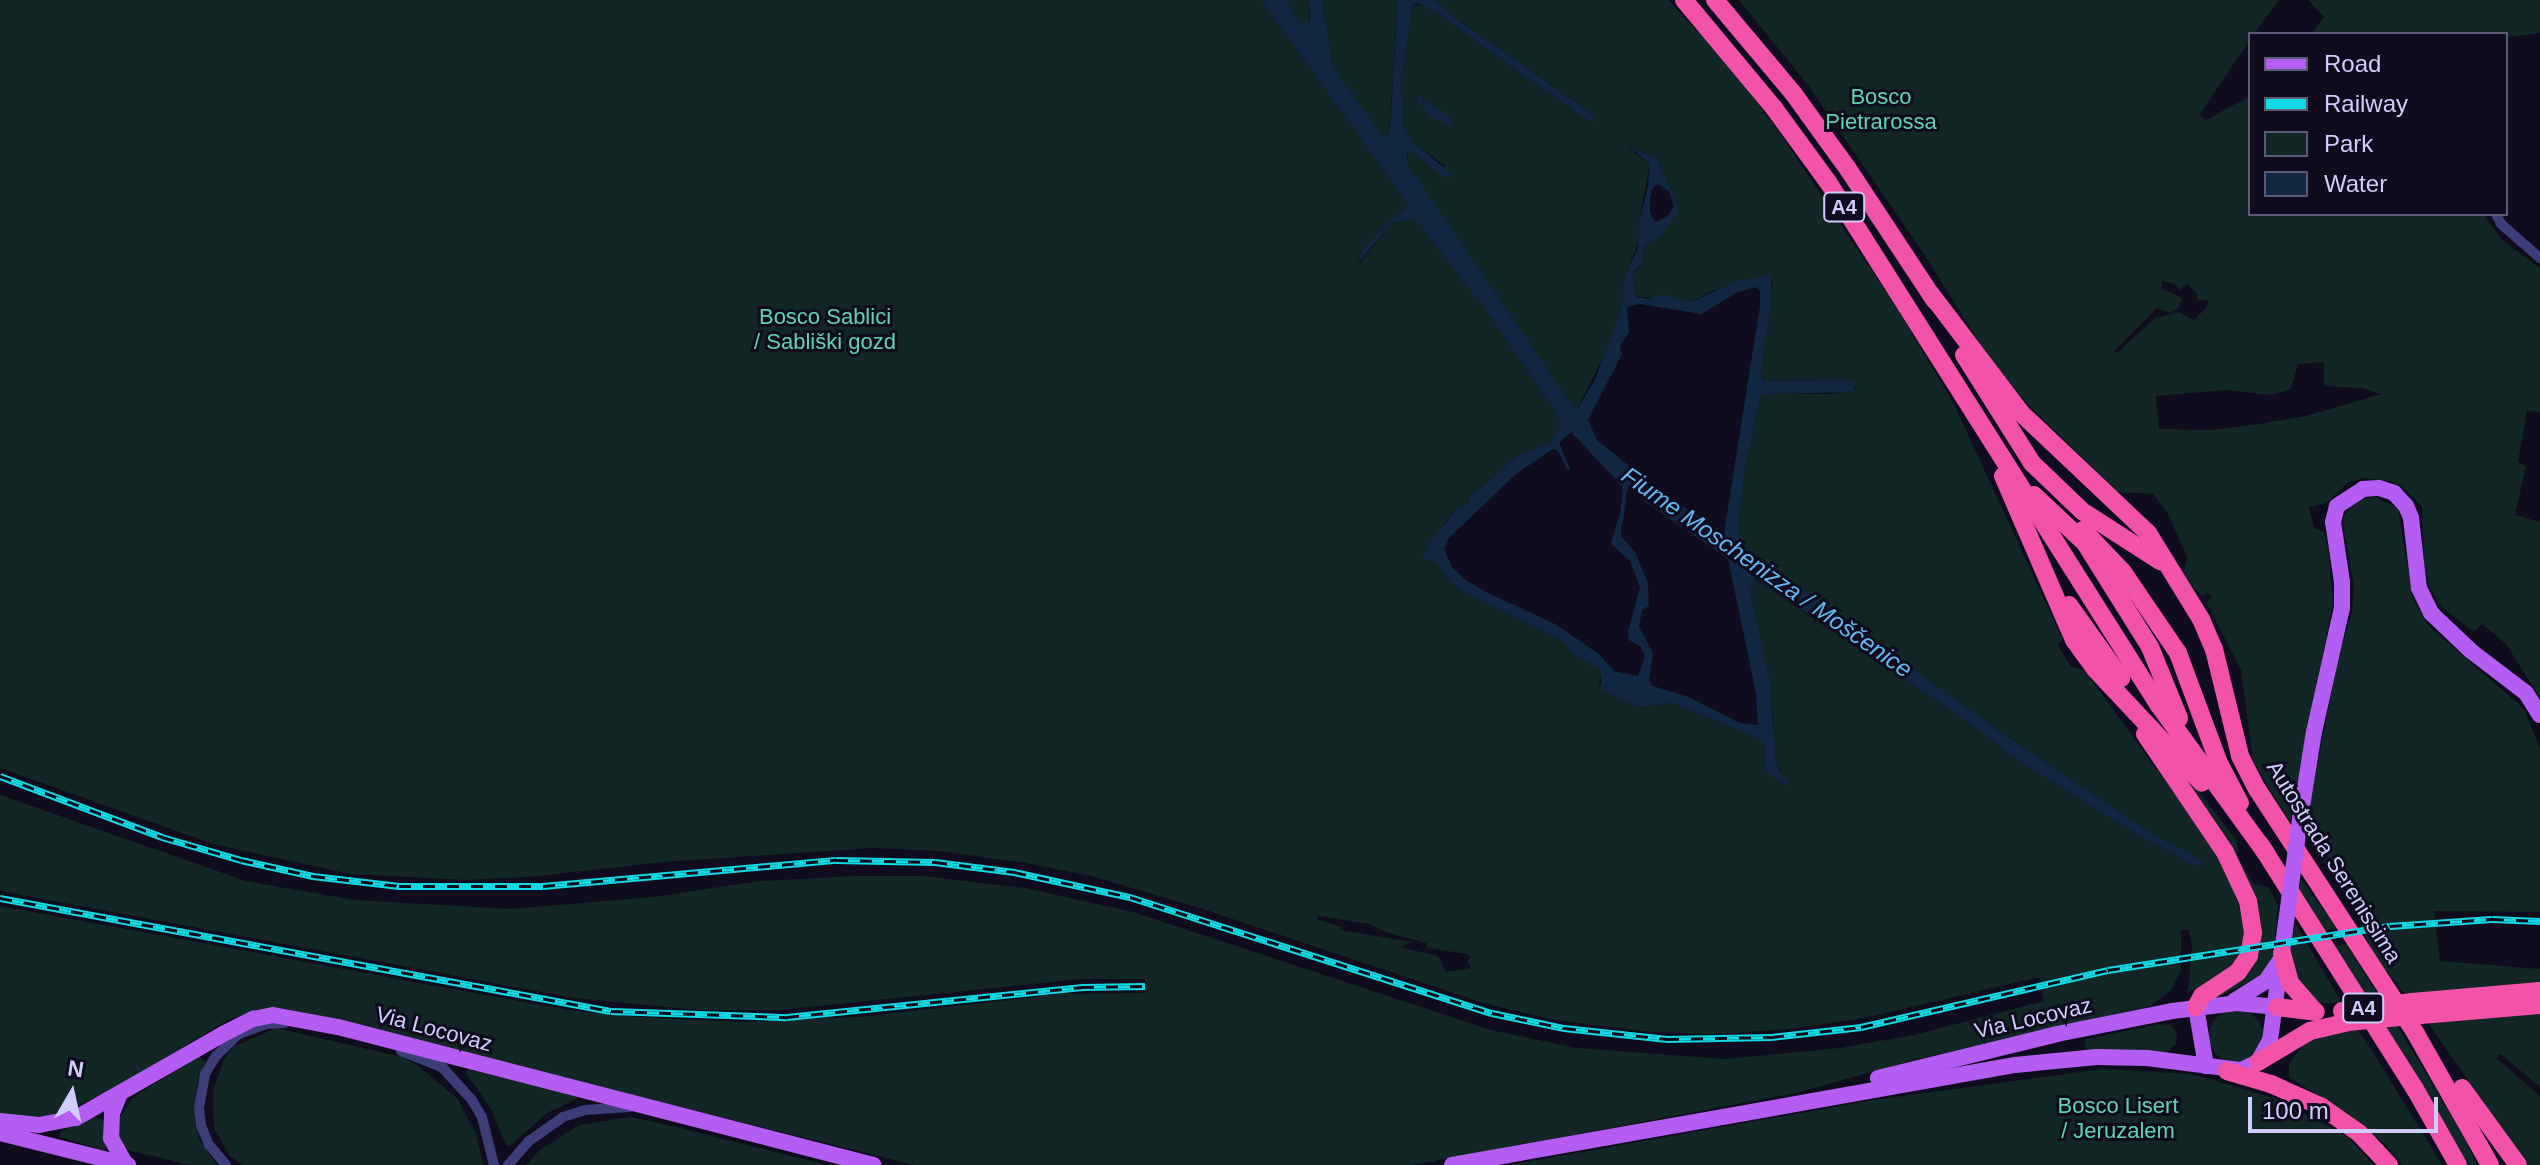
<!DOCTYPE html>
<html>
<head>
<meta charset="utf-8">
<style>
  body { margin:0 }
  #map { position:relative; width:2540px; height:1165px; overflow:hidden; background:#0f0d1d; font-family:Helvetica,sans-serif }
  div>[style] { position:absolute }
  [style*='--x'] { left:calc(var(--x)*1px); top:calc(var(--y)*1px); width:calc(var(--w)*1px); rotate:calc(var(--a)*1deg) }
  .green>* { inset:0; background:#112625 }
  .round { border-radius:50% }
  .water>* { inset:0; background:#112742 }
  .stream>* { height:4px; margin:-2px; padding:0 2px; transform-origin:2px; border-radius:2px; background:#112742 }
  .street>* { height:10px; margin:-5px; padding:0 5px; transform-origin:5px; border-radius:5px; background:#3c3d79 }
  .primary>* { height:16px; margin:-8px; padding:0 8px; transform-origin:8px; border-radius:8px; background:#b35df2 }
  .highway>* { height:18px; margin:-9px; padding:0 9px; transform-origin:9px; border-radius:9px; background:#f252a7 }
  .rail>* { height:7px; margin-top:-3.5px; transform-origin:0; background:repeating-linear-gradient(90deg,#0f0d1d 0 12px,#12d9e3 0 24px); box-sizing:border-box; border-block:2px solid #12d9e3 }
  .primary-bridge>* { height:16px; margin:-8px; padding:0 8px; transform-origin:8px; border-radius:8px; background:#b35df2 }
  .highway-bridge>* { height:18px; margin:-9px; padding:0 9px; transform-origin:9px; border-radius:9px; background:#f252a7 }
  span { translate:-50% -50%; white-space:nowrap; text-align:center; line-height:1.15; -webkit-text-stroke:6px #0f0d1d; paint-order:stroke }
  .shield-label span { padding:2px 6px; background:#0f0d1d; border:2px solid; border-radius:6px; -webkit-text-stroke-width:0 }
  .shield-label { font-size:20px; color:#d0cdfb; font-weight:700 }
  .park-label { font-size:22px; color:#60d4b1 }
  .street-label { font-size:22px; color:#d0cdfb }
  .water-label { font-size:24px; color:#63b8f3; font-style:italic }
  .legend { position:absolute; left:2248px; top:32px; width:260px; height:184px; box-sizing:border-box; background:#0f0d1d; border:2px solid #5c5a76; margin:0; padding:10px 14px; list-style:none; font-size:24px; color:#d0cdfb }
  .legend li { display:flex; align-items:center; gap:16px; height:40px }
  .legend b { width:40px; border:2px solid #5c5a76 }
  .north { position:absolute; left:32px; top:1053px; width:80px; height:80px; -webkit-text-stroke:6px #0f0d1d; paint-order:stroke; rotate:9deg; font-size:22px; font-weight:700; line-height:32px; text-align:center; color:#d0cdfb }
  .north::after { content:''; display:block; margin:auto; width:28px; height:36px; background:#d0cdfb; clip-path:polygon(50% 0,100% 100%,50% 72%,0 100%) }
  .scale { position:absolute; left:2248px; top:1097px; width:190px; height:36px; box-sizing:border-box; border:4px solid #d0cdfb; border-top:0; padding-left:10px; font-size:24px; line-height:28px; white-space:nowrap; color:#d0cdfb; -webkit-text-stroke:6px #0f0d1d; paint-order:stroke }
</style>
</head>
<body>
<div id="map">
  <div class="green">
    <i style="clip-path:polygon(evenodd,0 0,1261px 0,1407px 203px,1406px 211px,1381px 229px,1356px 262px,1360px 263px,1391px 223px,1415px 217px,1490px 316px,1558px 416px,1559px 427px,1550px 442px,1517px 456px,1469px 498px,1467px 504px,1457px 508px,1445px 522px,1426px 560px,1434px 561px,1452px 584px,1465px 593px,1561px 640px,1572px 653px,1602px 671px,1599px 683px,1609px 693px,1630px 704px,1640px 707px,1673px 703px,1759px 739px,1765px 744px,1764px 771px,1786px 786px,1776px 760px,1772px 703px,1750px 591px,1753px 578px,1936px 700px,1998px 744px,2002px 750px,2139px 836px,2199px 868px,2203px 861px,2143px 828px,1998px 730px,1743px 546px,1738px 530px,1745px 468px,1761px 393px,1830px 394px,1856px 389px,1849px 380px,1765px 381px,1761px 376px,1773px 283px,1714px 290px,1692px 302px,1635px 296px,1633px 273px,1639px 268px,1642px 249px,1661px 235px,1677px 202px,1656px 157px,1635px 150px,1627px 142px,1635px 153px,1650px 163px,1639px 224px,1640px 239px,1625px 276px,1624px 299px,1607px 350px,1576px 411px,1415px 177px,1408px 165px,1408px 152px,1414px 153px,1440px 175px,1445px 166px,1414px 143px,1404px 127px,1401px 80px,1413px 5px,1425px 6px,1438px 14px,1585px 119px,1593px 114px,1461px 22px,1435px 0,1668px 0,1731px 67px,1779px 132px,1895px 305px,1953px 402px,2063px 640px,2057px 644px,2071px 667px,2084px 670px,2226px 864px,2246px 932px,2240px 958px,2217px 981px,2188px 992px,2192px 947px,2189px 930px,2181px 930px,2181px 970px,2171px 990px,2151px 1006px,1918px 1059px,1796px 1093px,1413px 1165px,914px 1165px,281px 1008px,257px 1010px,228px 1020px,113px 1089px,73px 1108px,33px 1119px,0 1113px,0 906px,568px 1010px,639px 1017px,739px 1022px,859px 1017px,1059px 994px,1145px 993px,1145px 979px,1081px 979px,780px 1010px,698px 1010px,574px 998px,0 891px,0 795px,246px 881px,355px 900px,510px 909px,653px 897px,760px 881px,855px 876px,924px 876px,1025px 888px,1133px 912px,1491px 1030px,1577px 1048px,1725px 1059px,1839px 1048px,1914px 1035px,2044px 1001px,2039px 977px,1864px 1018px,1790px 1029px,1716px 1034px,1650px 1032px,1555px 1020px,1483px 1003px,1200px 908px,1091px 876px,1025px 863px,939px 851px,873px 848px,664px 862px,528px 877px,465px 880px,350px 874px,213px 844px,0 768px,0 0,1319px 916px,1370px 924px,1385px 932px,1426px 943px,1428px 948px,1466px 954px,1471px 957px,1467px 961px,1471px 968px,1446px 972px,1438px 956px,1400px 947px,1412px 942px,1340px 930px,1342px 927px,1316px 919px,1319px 916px)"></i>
    <i style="clip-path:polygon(1286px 0,1310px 0,1309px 23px,1300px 25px,1296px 21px)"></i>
    <i style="clip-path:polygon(1322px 0,1398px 0,1389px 134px,1382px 137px,1378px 134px,1333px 67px)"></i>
    <i style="clip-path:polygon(evenodd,1739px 0,2279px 0,2254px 34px,2250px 34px,2250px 40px,2199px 115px,2206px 120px,2250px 96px,2250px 214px,2483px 214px,2502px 240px,2540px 268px,2540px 412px,2527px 410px,2518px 462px,2526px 466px,2515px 515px,2540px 522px,2540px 698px,2506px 644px,2482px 624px,2474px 632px,2441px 607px,2429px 586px,2424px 561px,2422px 506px,2401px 486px,2390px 481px,2363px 478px,2347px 483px,2327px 503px,2309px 507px,2314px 528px,2324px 532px,2328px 548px,2333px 602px,2290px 823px,2253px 760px,2241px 670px,2206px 602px,2212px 598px,2208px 593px,2202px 596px,2183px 576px,2187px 557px,2168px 514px,2153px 494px,2117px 492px,2025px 401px,1989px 358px,1926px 257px,1808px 85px,1739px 0,2162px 281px,2172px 283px,2181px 290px,2187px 283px,2197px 294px,2197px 300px,2208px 300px,2207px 307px,2194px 320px,2179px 312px,2155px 318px,2117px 353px,2114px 351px,2157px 308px,2171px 313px,2179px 308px,2182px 298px,2161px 288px,2162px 281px,1739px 0,2324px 362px,2324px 386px,2362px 388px,2381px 394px,2306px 416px,2259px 424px,2213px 430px,2159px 429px,2156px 396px,2227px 390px,2271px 395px,2291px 389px,2298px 364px,2324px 362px)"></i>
    <i style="clip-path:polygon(2308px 0,2540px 0,2540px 33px,2506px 37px,2311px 34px,2324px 17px)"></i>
    <i style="clip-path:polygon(2376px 497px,2398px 508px,2413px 599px,2429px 626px,2524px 709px,2540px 748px,2540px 912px,2434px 911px,2440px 961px,2540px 969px,2540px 985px,2406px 995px,2375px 958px,2351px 903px,2304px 832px,2339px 654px,2352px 613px,2354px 586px,2343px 526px,2344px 515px,2357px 500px)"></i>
    <i style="clip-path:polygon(2165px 748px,2237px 841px,2238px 858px,2254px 884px,2268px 887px,2278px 905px,2274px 956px,2265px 973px,2215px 999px,2213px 996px,2239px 982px,2259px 924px)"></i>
    <i style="clip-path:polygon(2301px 879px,2337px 928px,2320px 931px,2298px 896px)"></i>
    <i style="clip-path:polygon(2295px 923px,2342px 1003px,2315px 1003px,2298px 986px,2290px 956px)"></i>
    <i style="clip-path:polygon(2346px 944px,2380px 998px,2366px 999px,2330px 947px)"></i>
    <i class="round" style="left:2209px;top:1009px;width:54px;height:54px"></i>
    <i style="clip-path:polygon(2540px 1013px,2540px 1087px,2501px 1054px,2496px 1058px,2540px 1096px,2540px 1165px,2527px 1165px,2428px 1023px)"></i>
    <i style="clip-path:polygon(2160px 1024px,2171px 1025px,2177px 1033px,2176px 1044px,2167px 1052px,2088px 1050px,2084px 1047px,2086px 1039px)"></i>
    <i style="clip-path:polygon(2397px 1025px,2454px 1120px,2478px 1165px,2467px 1165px,2385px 1027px)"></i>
    <i style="clip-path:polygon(276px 1028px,402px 1057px,418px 1066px,457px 1098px,477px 1136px,483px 1165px,243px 1165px,230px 1156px,214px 1128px,213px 1091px,224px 1059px,233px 1047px)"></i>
    <i style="clip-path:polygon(2357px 1029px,2371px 1049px,2442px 1165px,2402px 1165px,2386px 1145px,2351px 1116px,2289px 1077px,2289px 1063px,2307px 1040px)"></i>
    <i style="clip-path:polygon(199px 1056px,205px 1062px,197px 1083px,195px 1123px,200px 1141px,217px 1165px,190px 1165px,123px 1149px,118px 1140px,120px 1117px,133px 1097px)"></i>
    <i style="clip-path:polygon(468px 1069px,577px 1095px,577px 1099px,547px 1113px,510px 1146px,506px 1145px,491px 1109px,466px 1073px)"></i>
    <i style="clip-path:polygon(2102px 1069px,2192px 1074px,2277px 1099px,2348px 1137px,2374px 1165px,1508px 1165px,1873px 1100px)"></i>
    <i style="clip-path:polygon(95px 1117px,104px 1120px,106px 1147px,103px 1150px,59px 1137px,61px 1131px)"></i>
    <i style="clip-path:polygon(630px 1117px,664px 1124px,827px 1165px,526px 1165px,540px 1150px,579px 1125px)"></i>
  </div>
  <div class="water">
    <i style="clip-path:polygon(evenodd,1261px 0,1286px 0,1300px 25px,1310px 21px,1310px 0,1322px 0,1333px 67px,1382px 136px,1389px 134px,1390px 127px,1398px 0,1435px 0,1461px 22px,1593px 114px,1594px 121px,1585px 119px,1438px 14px,1417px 3px,1413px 5px,1401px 80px,1404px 127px,1414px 143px,1452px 174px,1450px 178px,1440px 175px,1414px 153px,1407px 153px,1408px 165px,1576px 411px,1595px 380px,1622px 306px,1625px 276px,1638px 248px,1639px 224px,1648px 186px,1650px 163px,1614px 136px,1635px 150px,1656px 157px,1677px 202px,1678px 214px,1661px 235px,1642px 249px,1642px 262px,1633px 274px,1635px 296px,1647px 299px,1663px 295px,1692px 302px,1736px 281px,1771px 275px,1772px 294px,1761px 375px,1764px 381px,1849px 380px,1856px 384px,1852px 392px,1761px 394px,1745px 468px,1738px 530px,1743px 546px,1998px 730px,2143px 828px,2203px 861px,2199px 868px,2139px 836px,2002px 750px,1998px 744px,1936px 700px,1754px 578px,1750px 592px,1770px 682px,1776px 760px,1779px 771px,1788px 782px,1786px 786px,1764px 771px,1765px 745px,1759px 739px,1673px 703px,1640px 707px,1630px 704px,1601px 689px,1601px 671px,1572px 653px,1561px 640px,1465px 593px,1452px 584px,1434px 561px,1426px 560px,1423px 555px,1432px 540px,1457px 508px,1467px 504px,1469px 498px,1517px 456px,1550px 442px,1559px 427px,1558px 416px,1490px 316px,1415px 218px,1391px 223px,1356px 266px,1364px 248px,1392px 218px,1405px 211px,1407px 203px,1261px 0,1658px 184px,1669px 191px,1674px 206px,1668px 216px,1656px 222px,1650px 213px,1650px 199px,1652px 189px,1658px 184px,1261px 0,1756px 287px,1760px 291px,1760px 306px,1724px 533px,1662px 493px,1597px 440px,1588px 420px,1622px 354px,1620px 346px,1629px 332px,1627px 307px,1640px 304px,1701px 314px,1738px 292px,1756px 287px,1261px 0,1571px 432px,1621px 485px,1625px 495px,1629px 486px,1638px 488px,1644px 501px,1728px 559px,1756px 693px,1758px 725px,1740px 723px,1689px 697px,1653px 686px,1649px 680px,1653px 653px,1639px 627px,1642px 610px,1649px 606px,1648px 583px,1635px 552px,1621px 536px,1622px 518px,1619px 516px,1611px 544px,1630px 561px,1640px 587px,1628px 632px,1629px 640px,1640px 646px,1645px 656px,1638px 676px,1614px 671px,1600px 655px,1557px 625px,1486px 592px,1467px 581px,1452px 567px,1444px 549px,1449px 538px,1516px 474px,1553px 449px,1558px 451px,1568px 471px,1570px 469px,1559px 443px,1571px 432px)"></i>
    <i style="clip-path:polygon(1418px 96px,1449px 116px,1454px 126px,1431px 117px,1416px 100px)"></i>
  </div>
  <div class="stream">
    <i style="--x:1621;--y:522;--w:31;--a:-83"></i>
  </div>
  <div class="street">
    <i style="--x:2496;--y:214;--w:11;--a:63"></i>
    <i style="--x:2501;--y:224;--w:52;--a:41.1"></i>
    <i style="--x:401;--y:1051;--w:46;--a:21.6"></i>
    <i style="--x:439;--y:1064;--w:49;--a:47.5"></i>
    <i style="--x:472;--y:1100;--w:20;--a:60"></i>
    <i style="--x:482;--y:1117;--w:49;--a:76"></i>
    <i style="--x:226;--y:1165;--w:26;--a:-130"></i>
    <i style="--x:209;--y:1145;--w:22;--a:-112"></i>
    <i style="--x:201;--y:1125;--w:17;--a:-97"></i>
    <i style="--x:199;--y:1108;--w:35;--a:-80"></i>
    <i style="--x:205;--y:1074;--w:21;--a:-59"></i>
    <i style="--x:216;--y:1056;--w:32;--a:-44"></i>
    <i style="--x:239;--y:1034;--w:29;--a:-20"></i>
    <i style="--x:266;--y:1024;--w:18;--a:-3"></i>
    <i style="--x:508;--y:1165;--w:32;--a:-49"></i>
    <i style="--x:529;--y:1141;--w:42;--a:-35.2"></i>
    <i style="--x:563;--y:1117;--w:23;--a:-18"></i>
    <i style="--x:585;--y:1110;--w:45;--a:-3.8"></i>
  </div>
  <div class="primary">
    <i style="--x:2300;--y:819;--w:88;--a:-80.9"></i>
    <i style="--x:2314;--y:732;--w:127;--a:-77.3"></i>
    <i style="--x:2342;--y:608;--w:26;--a:-90"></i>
    <i style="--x:2342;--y:582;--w:61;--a:-98.5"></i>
    <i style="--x:2333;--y:522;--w:16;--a:-76"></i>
    <i style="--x:2337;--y:506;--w:31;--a:-33"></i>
    <i style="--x:2363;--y:489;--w:16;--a:-4"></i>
    <i style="--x:2379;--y:488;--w:16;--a:18"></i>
    <i style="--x:2394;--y:493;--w:18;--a:47"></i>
    <i style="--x:2406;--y:506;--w:13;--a:67"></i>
    <i style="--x:2411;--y:518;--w:70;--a:83.5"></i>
    <i style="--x:2419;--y:588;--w:28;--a:64"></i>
    <i style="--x:2431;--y:613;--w:55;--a:43.5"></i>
    <i style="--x:2471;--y:651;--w:69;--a:37.4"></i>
    <i style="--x:2526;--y:693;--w:26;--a:58"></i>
    <i style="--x:2234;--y:1001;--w:38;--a:-32"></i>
    <i style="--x:2266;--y:981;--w:23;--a:-56"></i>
    <i style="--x:2196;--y:1007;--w:60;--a:80.4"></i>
    <i style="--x:1878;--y:1078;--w:184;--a:-13.8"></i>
    <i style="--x:2057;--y:1034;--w:117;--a:-11.3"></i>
    <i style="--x:2172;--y:1011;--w:65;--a:-7"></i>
    <i style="--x:2237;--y:1003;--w:40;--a:5.7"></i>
    <i style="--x:119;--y:1096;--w:18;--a:112"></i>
    <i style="--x:112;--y:1113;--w:25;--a:92"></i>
    <i style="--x:111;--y:1138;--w:31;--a:61"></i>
    <i style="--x:0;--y:1121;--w:39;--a:6"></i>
    <i style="--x:39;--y:1125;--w:38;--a:-11"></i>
    <i style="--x:76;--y:1118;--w:169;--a:-29.7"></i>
    <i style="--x:223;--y:1034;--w:34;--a:-27"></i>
    <i style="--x:253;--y:1019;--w:20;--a:-11"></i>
    <i style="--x:273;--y:1015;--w:66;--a:10.5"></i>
    <i style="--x:338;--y:1027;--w:553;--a:14.46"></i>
    <i style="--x:0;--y:1133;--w:132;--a:14"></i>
    <i style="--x:1452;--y:1165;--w:572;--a:-10.07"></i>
    <i style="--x:2015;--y:1065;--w:82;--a:-5.6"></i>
    <i style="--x:2097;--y:1057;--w:50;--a:1.1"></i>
    <i style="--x:2147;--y:1058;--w:95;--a:7.3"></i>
    <i style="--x:2241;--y:1070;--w:19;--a:-25"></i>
    <i style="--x:2258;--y:1062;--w:25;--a:-61"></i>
    <i style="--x:2270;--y:1040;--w:111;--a:-82.2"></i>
  </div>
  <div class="highway">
    <i style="--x:1684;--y:0;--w:141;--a:50.2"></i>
    <i style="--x:1774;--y:108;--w:92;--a:53.9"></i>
    <i style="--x:1828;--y:182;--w:618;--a:57.7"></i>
    <i style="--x:2158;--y:704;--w:184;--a:54.1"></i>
    <i style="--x:1715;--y:0;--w:121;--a:50"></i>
    <i style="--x:1793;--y:93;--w:94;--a:54.1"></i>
    <i style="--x:1848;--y:169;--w:158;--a:56.6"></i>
    <i style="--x:1930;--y:293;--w:151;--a:52.8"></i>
    <i style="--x:2021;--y:413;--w:175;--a:43.4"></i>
    <i style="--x:2148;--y:533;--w:101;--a:58.4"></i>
    <i style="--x:2201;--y:619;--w:33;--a:67"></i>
    <i style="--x:2214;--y:649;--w:110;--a:76.3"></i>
    <i style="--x:2240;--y:756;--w:37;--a:63"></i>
    <i style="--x:2257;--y:789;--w:292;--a:57"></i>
    <i style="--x:2416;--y:1034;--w:150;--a:60.5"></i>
    <i style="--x:1964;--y:355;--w:128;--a:57.8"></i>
    <i style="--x:2032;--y:463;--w:69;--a:43.8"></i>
    <i style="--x:2082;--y:511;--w:93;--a:32.7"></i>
    <i style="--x:2003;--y:476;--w:179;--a:66.6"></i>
    <i style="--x:2074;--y:640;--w:36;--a:54"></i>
    <i style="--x:2095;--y:669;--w:156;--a:46.8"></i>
    <i style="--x:2034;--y:495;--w:70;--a:43.3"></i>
    <i style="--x:2085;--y:543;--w:123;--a:58"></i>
    <i style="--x:2150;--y:647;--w:77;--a:67.8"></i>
    <i style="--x:2083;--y:530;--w:58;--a:46.4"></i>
    <i style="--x:2123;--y:572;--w:98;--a:55.8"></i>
    <i style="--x:2178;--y:653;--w:117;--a:69.6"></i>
    <i style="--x:2219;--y:763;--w:45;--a:62.3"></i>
    <i style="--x:2069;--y:605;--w:90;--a:54.5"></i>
    <i style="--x:2145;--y:734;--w:143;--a:55.9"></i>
    <i style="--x:2225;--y:852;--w:54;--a:64.9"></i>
    <i style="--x:2248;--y:901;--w:32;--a:81"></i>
    <i style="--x:2253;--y:933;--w:23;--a:100"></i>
    <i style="--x:2249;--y:956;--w:19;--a:125"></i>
    <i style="--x:2238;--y:972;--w:43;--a:146.3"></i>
    <i style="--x:2202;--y:996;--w:13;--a:119"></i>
    <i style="--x:2260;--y:844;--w:290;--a:57.7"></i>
    <i style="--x:2415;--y:1089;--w:87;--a:60.5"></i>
    <i style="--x:2282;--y:953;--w:31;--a:75"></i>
    <i style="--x:2290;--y:983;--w:38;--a:49"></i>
    <i style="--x:2412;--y:1002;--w:128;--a:-4.9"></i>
    <i style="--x:2277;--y:1007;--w:39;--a:7"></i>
    <i style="--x:2421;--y:1015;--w:119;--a:-4.8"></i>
    <i style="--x:2258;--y:1062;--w:61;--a:-30.8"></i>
    <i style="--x:2310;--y:1031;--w:39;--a:-13"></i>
    <i style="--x:2227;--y:1071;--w:46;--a:16.5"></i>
    <i style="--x:2271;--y:1084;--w:56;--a:24.3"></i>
    <i style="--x:2322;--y:1107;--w:45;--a:35.1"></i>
    <i style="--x:2359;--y:1133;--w:44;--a:46.8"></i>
    <i style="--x:2462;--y:1088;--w:95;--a:54"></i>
  </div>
  <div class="rail">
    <i style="--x:0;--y:776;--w:173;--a:20.6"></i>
    <i style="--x:162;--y:837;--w:82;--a:16.2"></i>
    <i style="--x:241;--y:860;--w:74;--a:12.5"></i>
    <i style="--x:313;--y:876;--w:87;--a:6.6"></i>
    <i style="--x:399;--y:886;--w:144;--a:0"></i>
    <i style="--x:543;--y:886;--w:294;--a:-5.1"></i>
    <i style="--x:836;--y:860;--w:99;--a:1.2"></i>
    <i style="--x:935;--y:862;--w:80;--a:7.2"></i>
    <i style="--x:1014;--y:872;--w:119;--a:12.2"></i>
    <i style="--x:1130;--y:897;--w:380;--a:17.8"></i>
    <i style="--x:1492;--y:1013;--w:74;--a:11.8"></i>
    <i style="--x:1564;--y:1028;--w:104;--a:6.1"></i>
    <i style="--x:1667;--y:1039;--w:105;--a:-1.1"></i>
    <i style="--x:1772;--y:1037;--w:90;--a:-6.4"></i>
    <i style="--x:1861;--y:1027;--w:253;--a:-13"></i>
    <i style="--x:2108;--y:970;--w:285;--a:-8.9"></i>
    <i style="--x:2390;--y:926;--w:102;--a:-3.9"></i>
    <i style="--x:2492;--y:919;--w:48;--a:2.4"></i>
    <i style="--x:0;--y:898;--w:621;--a:10.48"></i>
    <i style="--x:611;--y:1011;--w:176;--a:2"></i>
    <i style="--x:787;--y:1017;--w:297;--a:-5.8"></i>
    <i style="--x:1082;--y:987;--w:63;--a:-0.9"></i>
  </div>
  <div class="primary-bridge">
    <i style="--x:2285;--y:930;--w:112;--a:-82.3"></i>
  </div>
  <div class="highway-bridge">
    <i style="--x:2342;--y:1011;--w:71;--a:-7.3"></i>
    <i style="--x:2348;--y:1022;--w:73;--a:-5.5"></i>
  </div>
  <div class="shield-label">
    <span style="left:1844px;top:207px">A4</span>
    <span style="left:2363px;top:1008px">A4</span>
  </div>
  <div class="park-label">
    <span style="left:1881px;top:109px">Bosco<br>Pietrarossa</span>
    <span style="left:825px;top:329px">Bosco Sablici<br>/ Sabliški gozd</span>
    <span style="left:2118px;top:1118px">Bosco Lisert<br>/ Jeruzalem</span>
  </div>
  <div class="street-label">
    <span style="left:2334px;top:862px;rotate:58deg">Autostrada Serenissima</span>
    <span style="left:2033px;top:1018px;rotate:-13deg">Via Locovaz</span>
    <span style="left:434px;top:1029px;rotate:15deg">Via Locovaz</span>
  </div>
  <div class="water-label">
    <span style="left:1767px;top:572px;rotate:35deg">Fiume Moschenizza / Moščenice</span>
  </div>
  <ul class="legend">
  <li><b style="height:10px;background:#b35df2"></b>Road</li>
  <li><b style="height:10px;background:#12d9e3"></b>Railway</li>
  <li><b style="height:22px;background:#112625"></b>Park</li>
  <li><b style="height:22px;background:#112742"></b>Water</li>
  </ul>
  <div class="north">N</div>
  <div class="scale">100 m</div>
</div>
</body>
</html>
